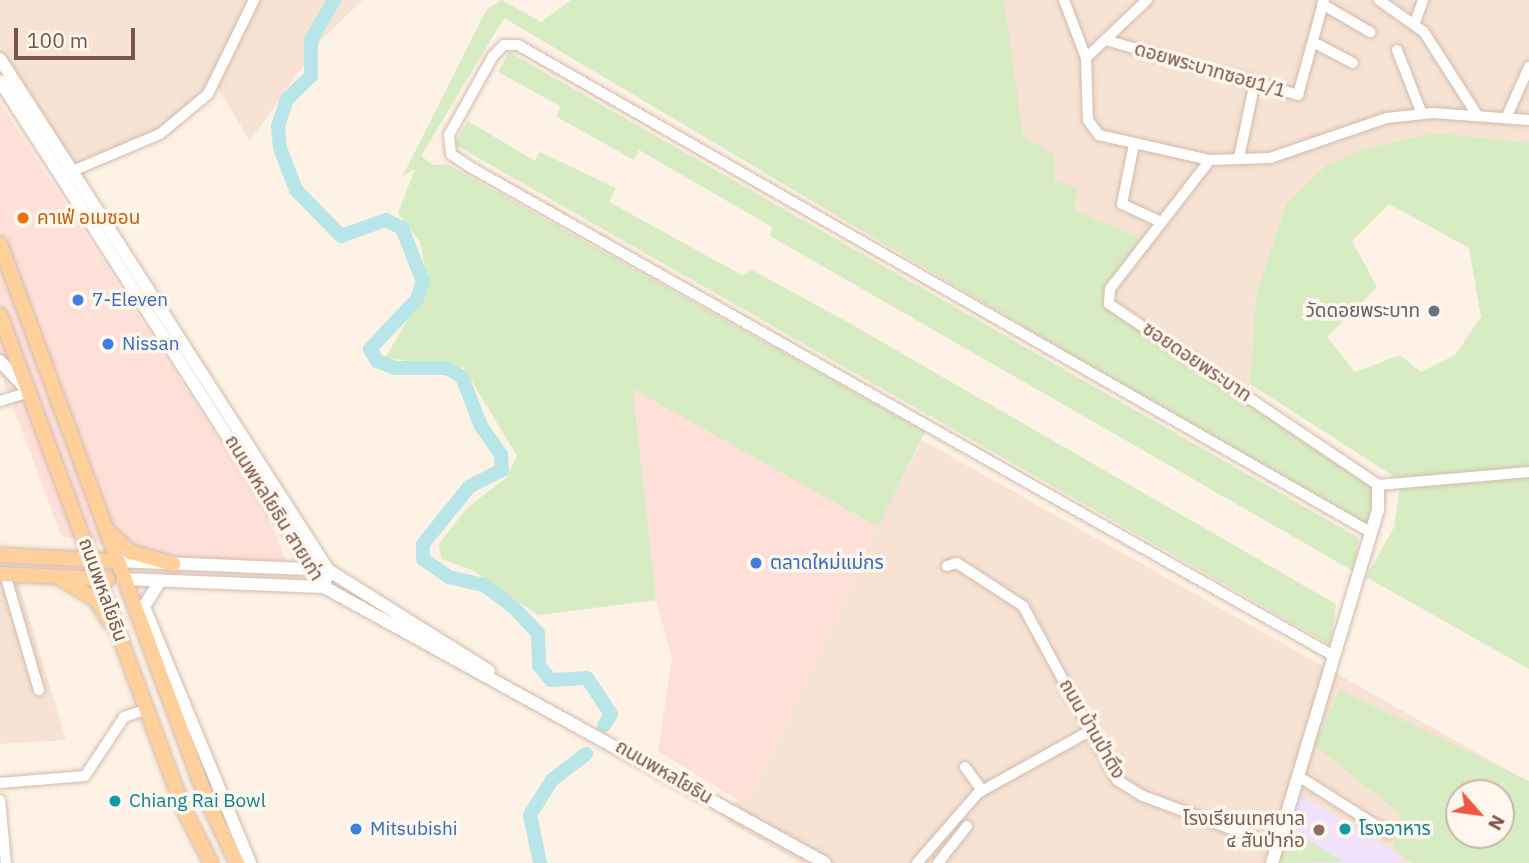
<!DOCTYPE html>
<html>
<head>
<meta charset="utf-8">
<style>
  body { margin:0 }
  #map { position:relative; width:1529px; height:863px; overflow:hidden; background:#fdf2e5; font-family:"IBM Plex Sans","Noto Sans Thai",sans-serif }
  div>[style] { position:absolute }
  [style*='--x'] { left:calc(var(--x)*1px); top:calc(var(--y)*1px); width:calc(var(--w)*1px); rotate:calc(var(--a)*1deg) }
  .residential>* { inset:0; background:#f6e3d3 }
  .commercial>* { inset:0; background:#fee0d8 }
  .education>* { inset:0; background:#efe2fa }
  .green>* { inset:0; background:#d8ecc3 }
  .river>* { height:14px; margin:-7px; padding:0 7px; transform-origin:7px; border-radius:7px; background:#b8e6e8 }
  .roads { filter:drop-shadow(0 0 2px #d2baad) drop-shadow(0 0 2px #d2baad) }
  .street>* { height:10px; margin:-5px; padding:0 5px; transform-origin:5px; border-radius:5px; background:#fff }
  .secondary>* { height:12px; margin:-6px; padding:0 6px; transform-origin:6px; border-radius:6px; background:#fff }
  .primary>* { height:14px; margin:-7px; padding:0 7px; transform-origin:7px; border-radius:7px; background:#ffd09b }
  .dots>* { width:19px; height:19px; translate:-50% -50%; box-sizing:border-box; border:4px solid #fff6ed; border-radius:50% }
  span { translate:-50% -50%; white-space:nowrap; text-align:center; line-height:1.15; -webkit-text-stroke:7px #fff6ed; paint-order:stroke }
  .street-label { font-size:19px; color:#785548 }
  .food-label { font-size:19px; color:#c56008 }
  .left { translate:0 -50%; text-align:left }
  .shop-label { font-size:19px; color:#366cbe }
  .worship-label { font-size:19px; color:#5b616d }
  .right { translate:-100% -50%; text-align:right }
  .culture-label { font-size:19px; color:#0d838f }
  .education-label { font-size:19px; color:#785e54 }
  .north { position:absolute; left:1445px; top:779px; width:70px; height:70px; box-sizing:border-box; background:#fff6ed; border:2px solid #c9b6ab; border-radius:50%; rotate:118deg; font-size:19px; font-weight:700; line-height:28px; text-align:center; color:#785548 }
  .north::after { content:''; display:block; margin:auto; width:24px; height:32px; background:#ee5944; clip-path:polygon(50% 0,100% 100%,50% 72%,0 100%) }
  .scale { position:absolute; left:14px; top:28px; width:121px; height:32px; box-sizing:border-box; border:4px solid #785548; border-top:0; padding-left:9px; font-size:21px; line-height:24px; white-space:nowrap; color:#785548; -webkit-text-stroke:5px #fff6ed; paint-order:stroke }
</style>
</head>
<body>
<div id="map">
  <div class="residential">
    <i style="clip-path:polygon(0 0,363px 0,322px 39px,250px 141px,216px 85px,160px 134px,73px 171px,0 59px)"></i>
    <i style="clip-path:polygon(990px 0,1529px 0,1529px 143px,1437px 133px,1327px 166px,1286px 204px,1256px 297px,1250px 384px,1237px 403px,996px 255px)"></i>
    <i style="clip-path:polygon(evenodd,922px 440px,1529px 782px,1529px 863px,801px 863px,726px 821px,922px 440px,1459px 793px,1501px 793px,1501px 835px,1459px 835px,1459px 793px)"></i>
    <i style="clip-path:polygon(0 576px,17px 577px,66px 740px,0 744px)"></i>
  </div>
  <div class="commercial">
    <i style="clip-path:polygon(0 103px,266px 512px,286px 561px,175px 559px,61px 536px,0 371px)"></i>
    <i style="clip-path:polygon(633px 388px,878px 527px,746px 805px,658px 751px,672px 657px,656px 600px)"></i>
  </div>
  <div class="education">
    <i style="clip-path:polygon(1294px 790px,1401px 856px,1397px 863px,1272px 863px)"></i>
  </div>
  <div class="green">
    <i style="clip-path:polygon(502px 0,541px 22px,571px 0,1004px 0,1023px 136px,1054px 155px,1054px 180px,1077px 188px,1074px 210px,1141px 239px,1106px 304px,1378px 485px,1370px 532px,1065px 358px,1065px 351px,504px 18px,421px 156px,433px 165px,447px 164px,925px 432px,878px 527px,633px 389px,656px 600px,538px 615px,474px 571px,441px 559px,439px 544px,468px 507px,506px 478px,517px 456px,464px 368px,385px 358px,428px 285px,420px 242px,398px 213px,415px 169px,402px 177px,487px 9px)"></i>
    <i style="clip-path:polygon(509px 52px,1359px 538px,1353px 571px,770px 236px,772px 227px,639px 150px,634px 160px,557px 117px,560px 106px,498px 72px)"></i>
    <i style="clip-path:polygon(468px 121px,535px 161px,540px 152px,616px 188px,609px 202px,742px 275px,752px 270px,844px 320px,1336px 604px,1331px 645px,454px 144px)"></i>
    <i style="clip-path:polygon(evenodd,1437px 133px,1529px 143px,1529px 669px,1366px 577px,1394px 527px,1401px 481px,1250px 384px,1256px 297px,1286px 204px,1327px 165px,1364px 149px,1437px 133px,1389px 204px,1469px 248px,1481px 317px,1455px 355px,1421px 372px,1400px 355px,1355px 372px,1327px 337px,1377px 287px,1352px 241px,1389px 204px)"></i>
    <i style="clip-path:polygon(evenodd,1340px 690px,1529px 781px,1529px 863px,1412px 863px,1393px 848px,1402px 815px,1314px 745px,1340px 690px,1501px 793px,1501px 835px,1459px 835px,1459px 793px,1501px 793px)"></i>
    <i style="clip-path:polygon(1283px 825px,1344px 862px,1272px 863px)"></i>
  </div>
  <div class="river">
    <i style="--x:334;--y:0;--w:46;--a:119.9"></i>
    <i style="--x:311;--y:40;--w:36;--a:90"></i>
    <i style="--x:311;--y:76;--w:33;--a:136"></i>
    <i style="--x:287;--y:99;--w:28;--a:108"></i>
    <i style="--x:278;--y:126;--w:22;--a:85"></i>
    <i style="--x:280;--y:148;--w:45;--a:69.1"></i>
    <i style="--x:296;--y:190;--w:64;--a:45.6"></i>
    <i style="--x:341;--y:236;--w:48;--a:-19.6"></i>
    <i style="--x:386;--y:220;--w:18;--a:27"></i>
    <i style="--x:402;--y:228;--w:58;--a:68.7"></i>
    <i style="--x:423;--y:282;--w:18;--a:109"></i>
    <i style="--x:417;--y:299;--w:69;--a:133.2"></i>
    <i style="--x:370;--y:349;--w:14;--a:60"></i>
    <i style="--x:377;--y:361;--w:19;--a:21"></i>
    <i style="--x:395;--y:368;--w:52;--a:0"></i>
    <i style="--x:447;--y:368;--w:17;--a:31"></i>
    <i style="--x:462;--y:377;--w:53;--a:68.8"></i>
    <i style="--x:481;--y:426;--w:35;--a:55"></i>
    <i style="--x:501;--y:455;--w:15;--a:86"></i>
    <i style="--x:502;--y:470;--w:37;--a:153"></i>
    <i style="--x:469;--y:487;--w:73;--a:128.9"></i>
    <i style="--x:423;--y:544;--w:15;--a:90"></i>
    <i style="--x:423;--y:559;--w:32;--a:35"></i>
    <i style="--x:449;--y:577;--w:36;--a:13"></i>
    <i style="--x:484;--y:585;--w:38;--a:37"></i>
    <i style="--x:514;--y:608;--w:35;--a:46"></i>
    <i style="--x:538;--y:633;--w:33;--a:88"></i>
    <i style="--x:539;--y:666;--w:18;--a:49"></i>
    <i style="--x:551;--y:680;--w:36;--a:-3"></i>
    <i style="--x:587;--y:678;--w:43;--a:56.3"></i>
    <i style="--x:611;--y:714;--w:13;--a:122"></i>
    <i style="--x:540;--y:863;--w:49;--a:-101.8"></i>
    <i style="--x:530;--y:815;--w:41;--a:-57.8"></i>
    <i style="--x:552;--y:780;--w:43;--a:-37.4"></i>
  </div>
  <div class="roads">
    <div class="street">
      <i style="--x:1064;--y:0;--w:62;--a:69.2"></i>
      <i style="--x:1086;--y:58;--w:62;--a:88.2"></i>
      <i style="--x:1088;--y:120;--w:19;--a:54"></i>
      <i style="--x:1099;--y:135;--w:114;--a:12.7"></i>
      <i style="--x:1210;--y:160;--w:60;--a:-1.9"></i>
      <i style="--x:1270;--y:158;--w:124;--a:-18.9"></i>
      <i style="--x:1387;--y:118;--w:46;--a:-6.2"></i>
      <i style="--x:1433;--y:113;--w:96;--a:4.2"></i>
      <i style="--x:1379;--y:0;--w:55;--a:35.4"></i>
      <i style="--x:1424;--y:32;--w:98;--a:57.4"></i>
      <i style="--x:1322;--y:4;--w:56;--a:30.3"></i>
      <i style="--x:1414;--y:25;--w:27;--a:-70"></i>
      <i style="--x:1109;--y:41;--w:197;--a:15.9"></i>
      <i style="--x:1298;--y:95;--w:98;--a:-74.7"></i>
      <i style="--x:1313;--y:42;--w:45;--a:27.7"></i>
      <i style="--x:1397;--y:50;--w:69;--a:68.7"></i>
      <i style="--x:1086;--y:58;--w:84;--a:-43.6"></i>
      <i style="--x:1507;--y:116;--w:54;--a:-65.8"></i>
      <i style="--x:1134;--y:144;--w:61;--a:101.3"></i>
      <i style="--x:1122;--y:204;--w:43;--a:24.8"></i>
      <i style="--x:1239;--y:158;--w:74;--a:-78.2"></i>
      <i style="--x:1210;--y:160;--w:163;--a:127.8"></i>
      <i style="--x:1110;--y:289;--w:15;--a:94"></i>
      <i style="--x:1109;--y:304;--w:324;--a:33.9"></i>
      <i style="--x:1378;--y:485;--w:152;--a:-4.9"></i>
      <i style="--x:68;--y:173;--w:100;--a:-23"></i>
      <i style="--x:160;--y:134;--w:62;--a:-39.8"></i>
      <i style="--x:208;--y:94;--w:105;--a:-63.9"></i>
      <i style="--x:0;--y:401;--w:30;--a:-17"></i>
      <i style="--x:947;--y:566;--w:10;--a:-17"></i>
      <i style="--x:957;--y:563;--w:79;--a:33.1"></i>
      <i style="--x:1023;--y:606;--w:198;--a:61.6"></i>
      <i style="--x:1117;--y:780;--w:31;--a:32"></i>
      <i style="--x:1143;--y:796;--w:143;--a:20.5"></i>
      <i style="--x:5;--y:574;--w:121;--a:73.7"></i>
      <i style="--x:1334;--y:656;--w:993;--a:-150.49"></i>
      <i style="--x:470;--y:167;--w:23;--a:-146"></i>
      <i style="--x:451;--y:154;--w:19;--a:-96"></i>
      <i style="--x:449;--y:135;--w:90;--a:-60.9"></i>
      <i style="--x:493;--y:56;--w:16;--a:-45"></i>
      <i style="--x:504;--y:45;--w:14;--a:0"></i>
      <i style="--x:518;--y:45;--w:981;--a:29.75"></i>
      <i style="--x:965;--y:767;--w:29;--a:54"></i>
      <i style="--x:1298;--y:776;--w:107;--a:32.3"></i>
      <i style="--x:0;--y:783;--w:85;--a:-4.7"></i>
      <i style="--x:85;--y:776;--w:71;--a:-56.5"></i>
      <i style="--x:124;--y:717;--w:24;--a:-19"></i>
      <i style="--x:0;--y:800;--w:63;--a:84.6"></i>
      <i style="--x:917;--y:863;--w:93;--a:-48.9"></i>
      <i style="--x:978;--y:793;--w:128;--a:-29"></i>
      <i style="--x:938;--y:863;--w:47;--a:-51.9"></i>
    </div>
    <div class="secondary">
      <i style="--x:0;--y:59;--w:607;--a:57.3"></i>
      <i style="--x:328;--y:570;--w:17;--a:103"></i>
      <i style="--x:0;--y:81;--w:601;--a:57.37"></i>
      <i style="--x:0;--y:361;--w:42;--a:46.9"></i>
      <i style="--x:116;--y:561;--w:212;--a:2.4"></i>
      <i style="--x:328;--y:570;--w:190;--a:32.1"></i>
      <i style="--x:123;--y:579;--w:201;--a:2.3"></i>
      <i style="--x:324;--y:587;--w:572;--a:28.85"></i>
      <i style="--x:160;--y:581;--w:31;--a:122"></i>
      <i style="--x:144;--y:607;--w:277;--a:67.5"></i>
      <i style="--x:1272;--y:863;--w:369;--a:-73.3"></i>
      <i style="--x:1378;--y:510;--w:25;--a:-90"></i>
    </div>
    <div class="primary">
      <i style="--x:0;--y:244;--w:593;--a:69.58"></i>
      <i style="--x:207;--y:800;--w:70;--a:64.5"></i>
      <i style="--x:0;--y:315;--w:528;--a:69.61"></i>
      <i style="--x:184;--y:810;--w:59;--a:63"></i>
      <i style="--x:107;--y:530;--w:33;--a:43"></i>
      <i style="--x:131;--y:552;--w:44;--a:15.9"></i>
      <i style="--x:0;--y:555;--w:116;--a:3"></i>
      <i style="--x:0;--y:574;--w:108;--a:2.7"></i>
      <i style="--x:63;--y:580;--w:39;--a:31"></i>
      <i style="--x:96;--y:600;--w:25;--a:58"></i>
    </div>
  </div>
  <div class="dots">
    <i style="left:23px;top:218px;background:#e8710a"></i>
    <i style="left:78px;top:300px;background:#3f7fe0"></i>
    <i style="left:1434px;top:311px;background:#6b7280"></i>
    <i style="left:108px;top:344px;background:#3f7fe0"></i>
    <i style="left:756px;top:563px;background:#3f7fe0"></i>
    <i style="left:115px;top:801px;background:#0f9aa8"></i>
    <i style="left:356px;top:829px;background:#3f7fe0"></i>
    <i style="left:1345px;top:829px;background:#0f9aa8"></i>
    <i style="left:1319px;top:830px;background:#8d6e63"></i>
  </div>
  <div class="street-label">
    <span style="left:1210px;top:70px;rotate:16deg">ดอยพระบาทซอย1/1</span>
    <span style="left:1197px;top:362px;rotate:34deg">ซอยดอยพระบาท</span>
    <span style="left:274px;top:508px;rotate:58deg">ถนนพหลโยธิน สายเก่า</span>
    <span style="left:103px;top:590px;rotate:70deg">ถนนพหลโยธิน</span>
    <span style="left:1092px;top:729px;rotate:60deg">ถนน บ้านป่าตึง</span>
    <span style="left:664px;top:772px;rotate:30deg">ถนนพหลโยธิน</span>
  </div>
  <div class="food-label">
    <span class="left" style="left:37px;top:218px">คาเฟ่ อเมซอน</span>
  </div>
  <div class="shop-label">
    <span class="left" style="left:92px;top:300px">7-Eleven</span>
    <span class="left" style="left:122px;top:344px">Nissan</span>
    <span class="left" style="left:770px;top:563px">ตลาดใหม่แม่กร</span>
    <span class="left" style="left:370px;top:829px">Mitsubishi</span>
  </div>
  <div class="worship-label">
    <span class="right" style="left:1420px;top:311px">วัดดอยพระบาท</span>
  </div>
  <div class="culture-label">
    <span class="left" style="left:129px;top:801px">Chiang Rai Bowl</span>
    <span class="left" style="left:1359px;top:829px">โรงอาหาร</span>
  </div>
  <div class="education-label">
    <span class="right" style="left:1305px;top:830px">โรงเรียนเทศบาล<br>๔ สันป่าก่อ</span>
  </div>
  <div class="north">N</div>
  <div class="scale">100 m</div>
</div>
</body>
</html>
